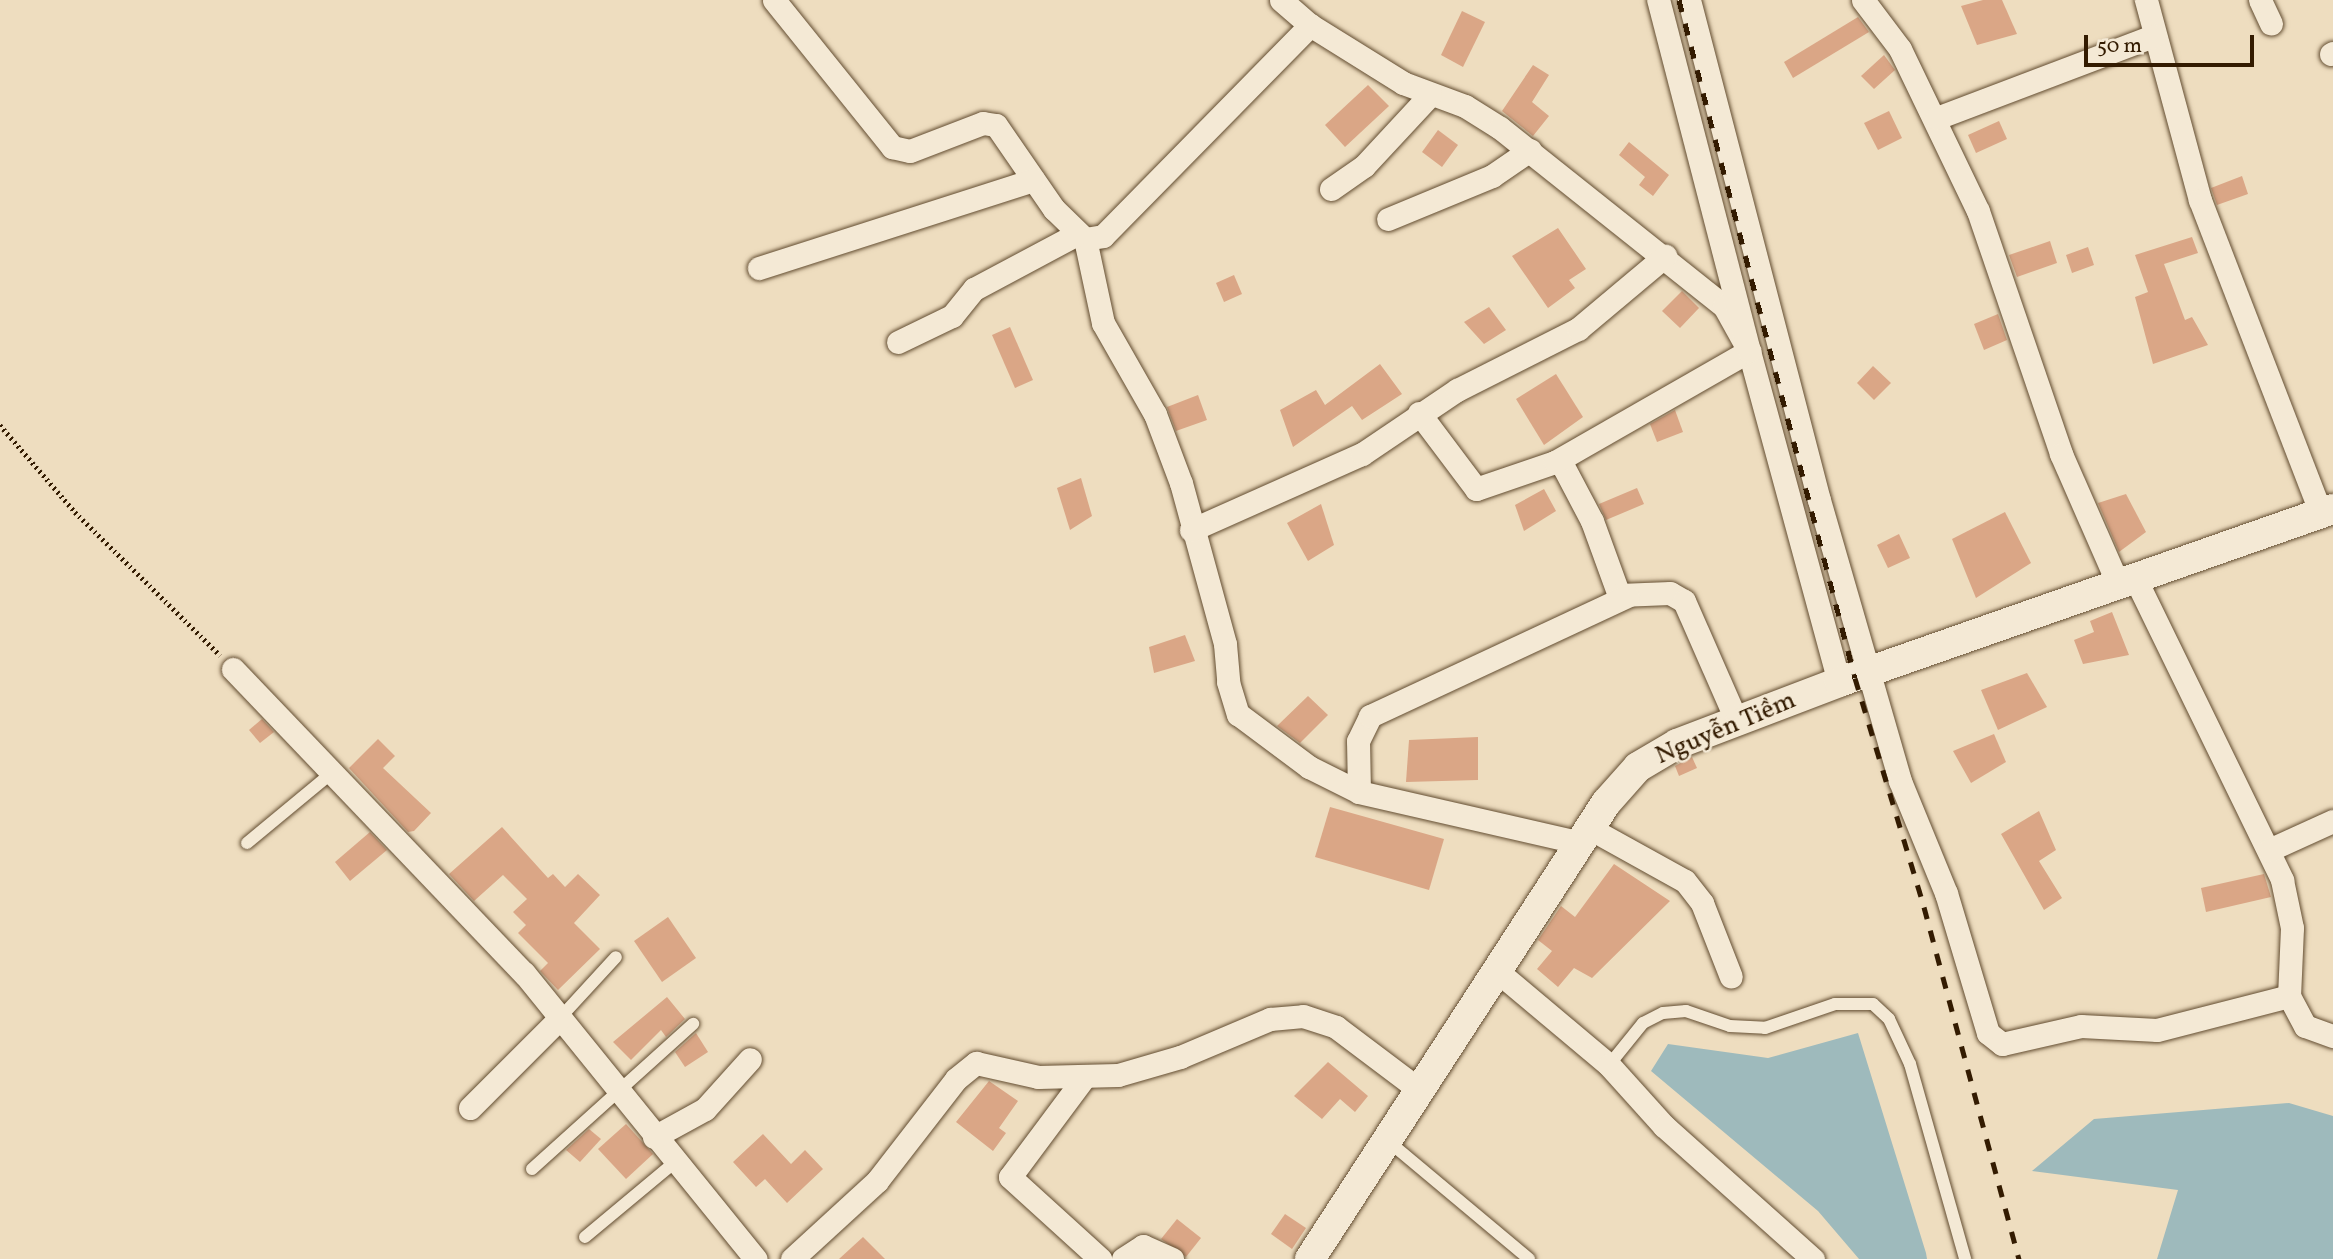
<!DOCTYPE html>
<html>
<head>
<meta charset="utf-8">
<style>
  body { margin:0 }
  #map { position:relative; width:2333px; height:1259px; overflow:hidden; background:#eeddbf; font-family:Vollkorn,serif }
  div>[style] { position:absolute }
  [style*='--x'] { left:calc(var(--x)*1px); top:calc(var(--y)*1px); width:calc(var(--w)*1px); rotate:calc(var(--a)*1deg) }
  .water>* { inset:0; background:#9ebabc }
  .building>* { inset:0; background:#daa686 }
  .path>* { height:4.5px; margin-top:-2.25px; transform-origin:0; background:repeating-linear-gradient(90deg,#331b01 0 2px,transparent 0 5.5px) }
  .roads { filter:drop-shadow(0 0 2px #624c30) drop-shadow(0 0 2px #624c30) }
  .service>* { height:12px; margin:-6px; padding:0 6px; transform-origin:6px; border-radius:6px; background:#f4e9d5 }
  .minor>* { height:23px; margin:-11.5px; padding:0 11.5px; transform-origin:11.5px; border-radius:11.5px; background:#f4e9d5 }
  .tertiary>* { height:30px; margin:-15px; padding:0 15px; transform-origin:15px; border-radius:15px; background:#f4e9d5 }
  .rail>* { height:5px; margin-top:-2.5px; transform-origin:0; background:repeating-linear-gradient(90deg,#331b01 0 12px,transparent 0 24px) }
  span { translate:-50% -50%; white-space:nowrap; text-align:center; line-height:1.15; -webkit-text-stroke:5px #f4e9d5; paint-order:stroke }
  .street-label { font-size:26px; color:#331b01 }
  .scale { position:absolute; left:2084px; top:35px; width:170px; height:32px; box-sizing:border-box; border:4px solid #331b01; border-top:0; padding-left:9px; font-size:21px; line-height:24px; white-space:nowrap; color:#331b01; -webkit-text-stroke:5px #f4e9d5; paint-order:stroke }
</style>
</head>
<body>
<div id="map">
  <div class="water">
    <i style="clip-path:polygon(1858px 1033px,1926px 1253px,1927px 1259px,1859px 1259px,1818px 1211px,1651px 1071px,1668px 1044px,1768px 1058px)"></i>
    <i style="clip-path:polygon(2289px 1103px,2333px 1116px,2333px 1259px,2157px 1259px,2178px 1190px,2032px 1171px,2094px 1119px)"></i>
  </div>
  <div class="building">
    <i style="clip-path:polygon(1983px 0,2002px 0,2017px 34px,1977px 45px,1961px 6px)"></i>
    <i style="clip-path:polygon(1462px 11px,1485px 22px,1463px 67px,1441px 55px)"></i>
    <i style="clip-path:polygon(1858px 17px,1869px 32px,1793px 78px,1784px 62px)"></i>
    <i style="clip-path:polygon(1884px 55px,1895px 70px,1874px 89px,1861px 76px)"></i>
    <i style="clip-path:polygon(1533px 65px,1549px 75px,1532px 102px,1549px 116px,1533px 136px,1502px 111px)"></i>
    <i style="clip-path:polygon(1368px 85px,1389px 106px,1345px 147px,1325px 125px)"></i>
    <i style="clip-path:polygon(1889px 111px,1902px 138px,1878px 150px,1864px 123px)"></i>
    <i style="clip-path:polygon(1999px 121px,2007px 139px,1976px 153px,1968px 135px)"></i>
    <i style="clip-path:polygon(1438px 130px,1458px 145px,1442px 167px,1422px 152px)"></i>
    <i style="clip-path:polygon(1629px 142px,1669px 175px,1653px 196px,1639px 185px,1645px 177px,1619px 155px)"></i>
    <i style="clip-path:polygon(2242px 176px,2248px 194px,2217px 205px,2211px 188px)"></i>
    <i style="clip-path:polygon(1558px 228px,1586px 269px,1569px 280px,1575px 288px,1548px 308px,1512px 256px)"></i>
    <i style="clip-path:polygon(2192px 237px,2198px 253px,2164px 264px,2185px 320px,2192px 317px,2208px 345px,2153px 364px,2135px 297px,2148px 292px,2135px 255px)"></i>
    <i style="clip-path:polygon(2050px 241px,2057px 263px,2017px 277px,2009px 255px)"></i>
    <i style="clip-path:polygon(2088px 247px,2094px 265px,2072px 273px,2066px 255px)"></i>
    <i style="clip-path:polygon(1234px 275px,1242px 294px,1224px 302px,1216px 283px)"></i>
    <i style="clip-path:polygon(1682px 291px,1699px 308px,1680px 328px,1662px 311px)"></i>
    <i style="clip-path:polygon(1489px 307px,1506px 330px,1484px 344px,1464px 322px)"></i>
    <i style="clip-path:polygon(1998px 314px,2007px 340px,1984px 350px,1974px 324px)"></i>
    <i style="clip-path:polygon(1010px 327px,1033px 380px,1015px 388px,992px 335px)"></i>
    <i style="clip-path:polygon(1380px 364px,1402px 394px,1362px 420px,1352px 406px,1293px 447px,1280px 410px,1316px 390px,1325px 405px)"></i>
    <i style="clip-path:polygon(1873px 366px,1891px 383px,1874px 400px,1857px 383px)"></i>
    <i style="clip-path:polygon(1556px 374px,1583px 417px,1544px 445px,1516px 399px)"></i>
    <i style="clip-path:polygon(1198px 395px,1207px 420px,1176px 431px,1167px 407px)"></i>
    <i style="clip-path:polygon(1675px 410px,1683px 432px,1657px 442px,1650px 424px)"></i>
    <i style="clip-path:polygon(1081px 478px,1092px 516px,1070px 530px,1057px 488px)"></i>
    <i style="clip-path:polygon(1637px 488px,1644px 504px,1606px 520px,1599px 504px)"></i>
    <i style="clip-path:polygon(1544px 489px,1556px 511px,1524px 531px,1515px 505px)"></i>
    <i style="clip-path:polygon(2126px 494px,2146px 532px,2119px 552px,2098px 503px)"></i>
    <i style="clip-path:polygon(1321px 504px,1334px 545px,1308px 561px,1287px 523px)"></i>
    <i style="clip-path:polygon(2005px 512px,2031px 563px,1976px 598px,1952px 539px)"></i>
    <i style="clip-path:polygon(1899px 534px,1910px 558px,1888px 568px,1877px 545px)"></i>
    <i style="clip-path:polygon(2112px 612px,2129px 655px,2083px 664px,2074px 640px,2094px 632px,2090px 621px)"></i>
    <i style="clip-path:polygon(1185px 635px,1195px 661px,1154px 673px,1149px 647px)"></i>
    <i style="clip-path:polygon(2027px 673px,2047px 707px,1998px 730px,1981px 690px)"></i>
    <i style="clip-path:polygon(1308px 696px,1328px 715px,1300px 743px,1277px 726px)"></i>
    <i style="clip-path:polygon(262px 719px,274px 732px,260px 743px,249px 730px)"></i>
    <i style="clip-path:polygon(1994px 734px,2006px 762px,1971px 783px,1953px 751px)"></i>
    <i style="clip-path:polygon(1478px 737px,1478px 780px,1406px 782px,1409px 740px)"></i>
    <i style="clip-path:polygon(378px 739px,395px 756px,383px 768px,431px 813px,414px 831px,408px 832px,349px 768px)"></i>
    <i style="clip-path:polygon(1692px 757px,1697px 768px,1679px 776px,1675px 766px)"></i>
    <i style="clip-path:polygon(1330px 807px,1444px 839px,1429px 890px,1315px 857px)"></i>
    <i style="clip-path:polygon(2039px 811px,2056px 850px,2039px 861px,2062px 898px,2044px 910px,2001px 834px)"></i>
    <i style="clip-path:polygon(502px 827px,548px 878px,553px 874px,565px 887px,578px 874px,600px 895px,574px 923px,600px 949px,558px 990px,540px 971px,548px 963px,518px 933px,526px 925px,513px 912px,527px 899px,503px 875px,474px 901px,449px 874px)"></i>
    <i style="clip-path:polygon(370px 832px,387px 850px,350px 881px,335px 862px)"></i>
    <i style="clip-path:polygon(1614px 864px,1670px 901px,1592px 978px,1574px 968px,1558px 987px,1537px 969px,1552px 951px,1538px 940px,1561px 906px,1575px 917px)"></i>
    <i style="clip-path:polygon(2264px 874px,2271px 897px,2206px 912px,2201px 888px)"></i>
    <i style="clip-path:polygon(668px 917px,696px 958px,662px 982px,634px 941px)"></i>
    <i style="clip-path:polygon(667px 997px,685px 1019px,666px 1037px,661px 1030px,631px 1060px,613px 1042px)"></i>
    <i style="clip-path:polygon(696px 1033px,708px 1052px,685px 1067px,675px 1052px)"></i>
    <i style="clip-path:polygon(1328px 1062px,1368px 1096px,1355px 1112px,1340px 1099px,1322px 1119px,1294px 1096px)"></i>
    <i style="clip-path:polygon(989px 1081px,1018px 1101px,999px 1128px,1006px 1133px,993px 1151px,956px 1122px)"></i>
    <i style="clip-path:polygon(626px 1124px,653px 1154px,626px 1179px,598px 1149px)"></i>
    <i style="clip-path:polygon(589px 1129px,601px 1139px,580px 1162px,566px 1150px)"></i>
    <i style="clip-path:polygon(763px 1134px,791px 1164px,805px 1150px,823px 1169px,787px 1203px,765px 1179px,756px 1187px,733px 1162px)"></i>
    <i style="clip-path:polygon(1285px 1214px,1306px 1228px,1292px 1249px,1271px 1234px)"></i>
    <i style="clip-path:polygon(1177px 1219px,1201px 1238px,1186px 1257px,1161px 1239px)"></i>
    <i style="clip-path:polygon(863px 1237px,885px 1259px,839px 1259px)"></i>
  </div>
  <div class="path">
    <i style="--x:0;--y:425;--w:115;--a:49.2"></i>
    <i style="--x:75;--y:512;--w:204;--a:44.6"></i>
  </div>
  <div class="roads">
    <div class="service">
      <i style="--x:247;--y:843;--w:113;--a:-39.6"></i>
      <i style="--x:559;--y:1019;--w:84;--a:-47.4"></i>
      <i style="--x:1609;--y:1065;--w:54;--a:-51"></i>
      <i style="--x:1643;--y:1023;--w:22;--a:-27"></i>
      <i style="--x:1663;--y:1013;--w:23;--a:-5"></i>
      <i style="--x:1686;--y:1011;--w:46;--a:18.8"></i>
      <i style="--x:1730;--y:1026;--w:35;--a:3"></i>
      <i style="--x:1765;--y:1028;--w:74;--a:-18.9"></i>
      <i style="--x:1835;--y:1004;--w:38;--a:0"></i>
      <i style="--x:1873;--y:1004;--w:22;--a:43"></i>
      <i style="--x:1889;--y:1019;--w:50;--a:65"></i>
      <i style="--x:1910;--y:1064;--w:203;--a:74.2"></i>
      <i style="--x:1388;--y:1141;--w:184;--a:39.9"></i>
      <i style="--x:532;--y:1169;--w:217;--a:-42"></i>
      <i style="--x:585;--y:1237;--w:117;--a:-39.8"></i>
    </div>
    <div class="minor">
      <i style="--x:774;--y:0;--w:189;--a:51.2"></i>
      <i style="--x:892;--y:147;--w:18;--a:13"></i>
      <i style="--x:910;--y:151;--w:78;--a:-21"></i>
      <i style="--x:983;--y:123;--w:13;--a:9"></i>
      <i style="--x:996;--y:125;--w:102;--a:55.4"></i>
      <i style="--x:1054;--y:209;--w:43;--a:44.1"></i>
      <i style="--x:1085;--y:239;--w:18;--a:-9"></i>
      <i style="--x:1103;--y:236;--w:296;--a:-45.5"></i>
      <i style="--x:1281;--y:0;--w:38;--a:41"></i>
      <i style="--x:1310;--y:25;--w:110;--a:31.9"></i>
      <i style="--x:1403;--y:83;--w:66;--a:20.4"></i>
      <i style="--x:1465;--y:106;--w:41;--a:32.2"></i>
      <i style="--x:1500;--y:128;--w:286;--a:38.5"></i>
      <i style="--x:1724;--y:306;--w:51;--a:60.9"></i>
      <i style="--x:1749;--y:351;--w:343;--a:74.8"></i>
      <i style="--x:1689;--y:0;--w:517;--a:75.43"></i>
      <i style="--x:1819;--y:500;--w:292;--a:73.9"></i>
      <i style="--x:1900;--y:781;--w:121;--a:67.7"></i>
      <i style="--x:1946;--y:893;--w:146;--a:73.3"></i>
      <i style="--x:1988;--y:1033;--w:18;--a:38"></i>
      <i style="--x:2002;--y:1044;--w:81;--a:-12.8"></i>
      <i style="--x:2081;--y:1026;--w:76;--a:3"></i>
      <i style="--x:2157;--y:1030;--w:136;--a:-14.4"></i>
      <i style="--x:1863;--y:0;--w:61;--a:52.9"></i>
      <i style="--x:1900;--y:49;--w:180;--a:64.3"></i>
      <i style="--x:1978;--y:211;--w:257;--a:71.1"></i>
      <i style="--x:2061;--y:454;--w:144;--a:66.3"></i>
      <i style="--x:2146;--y:0;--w:207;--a:74.9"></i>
      <i style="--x:2200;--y:200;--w:337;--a:68.9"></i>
      <i style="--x:2260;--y:0;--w:26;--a:65"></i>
      <i style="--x:2331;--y:54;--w:2;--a:-27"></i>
      <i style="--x:1937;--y:118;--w:233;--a:-20.8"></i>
      <i style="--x:1331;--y:189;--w:40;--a:-34.9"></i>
      <i style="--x:1364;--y:166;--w:97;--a:-47.1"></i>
      <i style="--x:1388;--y:219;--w:113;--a:-22.5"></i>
      <i style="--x:1492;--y:176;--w:46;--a:-34.4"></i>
      <i style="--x:1085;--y:239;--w:86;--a:77.9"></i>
      <i style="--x:1103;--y:323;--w:105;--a:60.3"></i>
      <i style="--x:1155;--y:414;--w:74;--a:69.4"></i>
      <i style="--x:1181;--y:483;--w:167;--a:74.7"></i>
      <i style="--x:1225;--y:644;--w:38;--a:85"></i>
      <i style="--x:1228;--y:682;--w:34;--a:73"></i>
      <i style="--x:1238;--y:714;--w:89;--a:36.7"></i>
      <i style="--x:1309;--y:767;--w:56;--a:26.6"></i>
      <i style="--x:1359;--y:792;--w:229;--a:12.9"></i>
      <i style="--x:759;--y:268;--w:288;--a:-17.8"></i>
      <i style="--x:898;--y:342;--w:60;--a:-25.7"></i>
      <i style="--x:952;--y:316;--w:35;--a:-51"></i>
      <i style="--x:974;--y:289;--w:115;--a:-28.1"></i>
      <i style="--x:1419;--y:413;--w:95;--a:53.1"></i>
      <i style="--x:1476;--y:489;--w:83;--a:-18.9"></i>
      <i style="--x:1555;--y:462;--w:9;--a:27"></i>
      <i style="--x:1563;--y:466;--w:62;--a:62.2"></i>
      <i style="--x:1592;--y:521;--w:79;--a:70"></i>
      <i style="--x:1619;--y:595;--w:51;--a:-2.2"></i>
      <i style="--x:1670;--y:593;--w:16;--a:30"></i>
      <i style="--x:1684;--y:601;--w:132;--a:66.3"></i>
      <i style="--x:1555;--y:462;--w:224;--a:-29.8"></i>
      <i style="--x:1749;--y:351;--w:363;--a:-104.5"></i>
      <i style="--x:1191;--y:530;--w:187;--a:-24"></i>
      <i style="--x:1362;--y:454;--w:115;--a:-34"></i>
      <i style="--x:1457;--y:390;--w:136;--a:-26.8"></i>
      <i style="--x:1578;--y:329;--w:114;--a:-40"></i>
      <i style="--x:2136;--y:580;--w:334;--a:64"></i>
      <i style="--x:2282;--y:880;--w:49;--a:78.2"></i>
      <i style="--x:2292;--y:928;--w:68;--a:92.5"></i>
      <i style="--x:2289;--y:996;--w:34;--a:62"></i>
      <i style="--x:2305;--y:1026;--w:30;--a:20"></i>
      <i style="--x:233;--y:669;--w:421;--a:46.3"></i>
      <i style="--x:524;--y:973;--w:368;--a:51"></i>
      <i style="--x:1359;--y:792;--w:51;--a:-91.1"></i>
      <i style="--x:1358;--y:741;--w:28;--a:-64"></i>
      <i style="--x:1370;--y:716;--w:284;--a:-25"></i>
      <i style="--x:1591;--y:829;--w:107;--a:29"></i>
      <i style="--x:1685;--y:881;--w:28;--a:52"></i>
      <i style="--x:1702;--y:903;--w:79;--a:68.6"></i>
      <i style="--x:2269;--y:850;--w:70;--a:-24.4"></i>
      <i style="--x:1497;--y:971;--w:146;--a:40"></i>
      <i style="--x:1609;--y:1065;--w:82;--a:48"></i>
      <i style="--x:1664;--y:1126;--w:200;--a:41.8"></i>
      <i style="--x:1083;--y:1079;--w:122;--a:126.7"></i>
      <i style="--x:1010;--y:1177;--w:122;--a:42.3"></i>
      <i style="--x:470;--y:1108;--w:126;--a:-45"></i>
      <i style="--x:654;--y:1137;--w:58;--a:-28.8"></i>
      <i style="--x:705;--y:1109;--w:67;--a:-48"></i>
      <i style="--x:792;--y:1259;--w:115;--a:-42.5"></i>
      <i style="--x:877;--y:1181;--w:129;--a:-52.2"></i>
      <i style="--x:956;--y:1079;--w:26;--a:-39"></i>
      <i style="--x:976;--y:1063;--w:64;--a:12.7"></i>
      <i style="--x:1038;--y:1077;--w:80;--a:-1.4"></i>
      <i style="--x:1118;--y:1075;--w:65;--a:-16.2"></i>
      <i style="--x:1180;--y:1057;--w:98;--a:-22.9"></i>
      <i style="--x:1270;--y:1019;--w:33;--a:-5"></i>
      <i style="--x:1303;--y:1016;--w:35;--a:18"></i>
      <i style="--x:1336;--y:1027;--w:106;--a:37"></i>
      <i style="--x:1123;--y:1259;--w:24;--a:-33"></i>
      <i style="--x:1143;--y:1246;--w:32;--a:24"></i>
    </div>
    <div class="tertiary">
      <i style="--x:1310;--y:1259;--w:544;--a:-57.01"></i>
      <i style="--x:1606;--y:803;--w:48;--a:-48.4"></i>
      <i style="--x:1638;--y:767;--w:45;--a:-30.5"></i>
      <i style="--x:1677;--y:744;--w:173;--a:-20.9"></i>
      <i style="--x:1839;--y:682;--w:523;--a:-19.3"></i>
    </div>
  </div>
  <div class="rail">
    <i style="--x:1679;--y:0;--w:700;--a:75.45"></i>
    <i style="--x:1855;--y:678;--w:239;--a:73.2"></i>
    <i style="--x:1924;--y:907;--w:365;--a:74.9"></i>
  </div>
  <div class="street-label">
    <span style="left:1726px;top:729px;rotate:-23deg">Nguyễn Tiềm</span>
  </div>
  <div class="scale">50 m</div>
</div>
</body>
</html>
